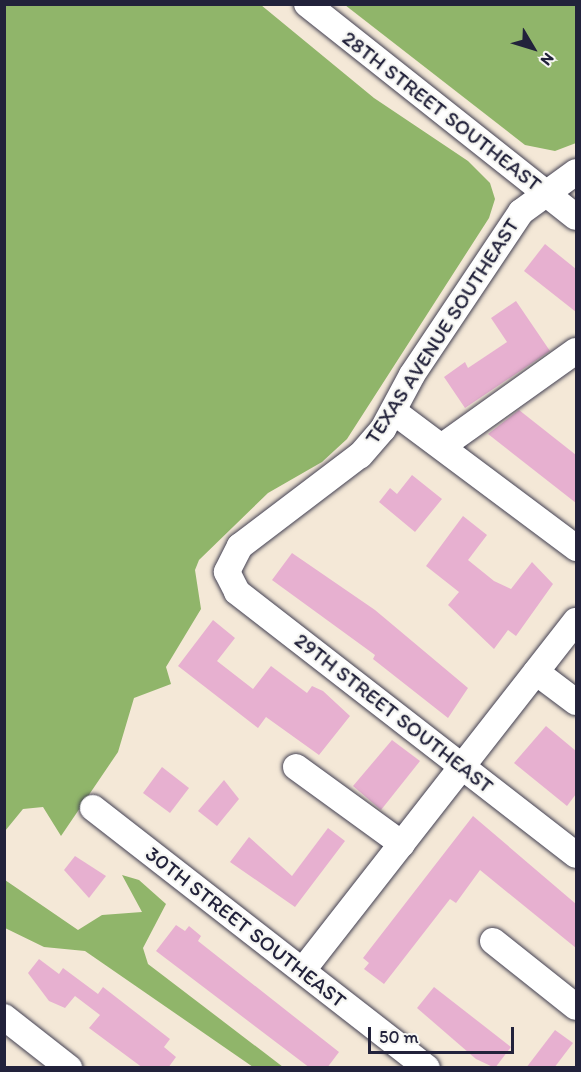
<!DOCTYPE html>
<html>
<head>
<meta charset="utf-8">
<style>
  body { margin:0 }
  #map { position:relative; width:581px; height:1072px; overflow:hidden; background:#f4e8d7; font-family:Itim,sans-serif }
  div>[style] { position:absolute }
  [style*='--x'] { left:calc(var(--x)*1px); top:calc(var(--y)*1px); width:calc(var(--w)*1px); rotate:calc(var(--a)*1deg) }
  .forest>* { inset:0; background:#90b56a }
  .building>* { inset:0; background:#e7b0d0 }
  .roads { filter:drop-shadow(0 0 2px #424052) drop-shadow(0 0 2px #424052) }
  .minor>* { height:26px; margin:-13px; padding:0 13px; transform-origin:13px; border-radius:13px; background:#fff }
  span { translate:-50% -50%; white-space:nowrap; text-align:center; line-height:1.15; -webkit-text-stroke:4.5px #f6f6f2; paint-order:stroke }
  .street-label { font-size:21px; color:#22223b }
  .frame { position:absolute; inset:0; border:6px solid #22223b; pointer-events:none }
  .north { position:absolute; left:503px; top:18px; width:60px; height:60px; -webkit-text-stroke:4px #f6f6f2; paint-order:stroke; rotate:128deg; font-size:16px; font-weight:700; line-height:24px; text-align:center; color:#22223b }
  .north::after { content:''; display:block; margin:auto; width:21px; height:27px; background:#22223b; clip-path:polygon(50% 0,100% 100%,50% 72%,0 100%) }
  .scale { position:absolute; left:368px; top:1027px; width:146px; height:27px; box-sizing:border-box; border:3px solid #22223b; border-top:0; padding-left:8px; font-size:18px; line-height:21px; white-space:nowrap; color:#22223b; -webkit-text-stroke:4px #f6f6f2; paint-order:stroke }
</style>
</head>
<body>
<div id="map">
  <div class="forest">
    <i style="clip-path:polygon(5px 5px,261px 5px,374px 98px,468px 161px,490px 183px,495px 199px,489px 218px,347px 439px,322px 462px,268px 493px,199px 560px,195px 570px,201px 609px,166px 667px,171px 684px,134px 698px,118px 752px,61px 836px,43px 807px,23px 809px,5px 831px)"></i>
    <i style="clip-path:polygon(345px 5px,576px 5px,576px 143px,555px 151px,525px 145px)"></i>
    <i style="clip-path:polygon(122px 875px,139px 880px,166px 904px,143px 948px,148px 964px,283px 1067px,253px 1067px,85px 951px,44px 947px,5px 928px,5px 880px,78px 930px,102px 915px,142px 912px)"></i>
  </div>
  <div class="building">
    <i style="clip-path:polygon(545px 244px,576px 269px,576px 312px,524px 271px)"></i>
    <i style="clip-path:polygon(516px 301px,550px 351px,465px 408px,444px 377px,465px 362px,468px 368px,507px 342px,491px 318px)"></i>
    <i style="clip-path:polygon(519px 410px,576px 455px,576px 503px,488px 434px)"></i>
    <i style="clip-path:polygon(412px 475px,442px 499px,415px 532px,379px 502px,390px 488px,397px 494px)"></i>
    <i style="clip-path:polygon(463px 516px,487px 535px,468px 560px,494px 581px,511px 589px,532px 562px,553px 584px,516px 636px,508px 630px,494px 649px,448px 605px,459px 592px,426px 566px)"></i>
    <i style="clip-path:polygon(292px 553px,375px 610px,468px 688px,448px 718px,373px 659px,375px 655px,272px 580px)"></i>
    <i style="clip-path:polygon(213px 620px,235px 638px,217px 661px,253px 689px,271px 666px,307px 693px,312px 686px,323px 691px,350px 716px,319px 755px,266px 717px,258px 728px,178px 666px)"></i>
    <i style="clip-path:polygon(546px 726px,576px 751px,576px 794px,567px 806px,514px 763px)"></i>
    <i style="clip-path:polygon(392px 740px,420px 761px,381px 810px,353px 786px)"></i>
    <i style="clip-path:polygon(162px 767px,189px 788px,170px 813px,143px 793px)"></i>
    <i style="clip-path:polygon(224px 780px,239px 799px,217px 826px,198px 811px)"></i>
    <i style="clip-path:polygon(473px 816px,576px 904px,576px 948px,480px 870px,456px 903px,450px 899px,384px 984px,364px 969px,369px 963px,363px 958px)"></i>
    <i style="clip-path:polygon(328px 828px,345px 841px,295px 907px,230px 862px,249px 837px,292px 876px)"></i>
    <i style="clip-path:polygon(75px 856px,106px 876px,89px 898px,64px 870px)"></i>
    <i style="clip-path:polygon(176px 925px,185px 931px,189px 926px,201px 936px,198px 941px,339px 1052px,327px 1068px,310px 1068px,156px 951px)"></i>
    <i style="clip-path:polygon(39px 959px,59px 974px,63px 968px,98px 994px,103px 987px,170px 1039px,164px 1047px,176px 1057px,168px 1068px,143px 1068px,89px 1028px,100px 1015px,75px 996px,65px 1008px,49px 1001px,28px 973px)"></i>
    <i style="clip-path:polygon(434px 987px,511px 1047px,495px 1068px,476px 1059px,417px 1008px)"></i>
    <i style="clip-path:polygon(555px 1030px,573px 1043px,554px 1068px,526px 1068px)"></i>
  </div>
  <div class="roads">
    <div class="minor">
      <i style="--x:307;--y:4;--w:343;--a:38.4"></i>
      <i style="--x:576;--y:172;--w:68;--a:144"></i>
      <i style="--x:521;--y:212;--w:196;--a:123.8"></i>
      <i style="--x:412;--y:375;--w:61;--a:118.2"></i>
      <i style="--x:383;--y:429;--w:35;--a:131"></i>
      <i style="--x:360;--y:455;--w:151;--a:142.8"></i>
      <i style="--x:240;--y:546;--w:29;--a:117"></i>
      <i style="--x:227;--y:572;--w:22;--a:63"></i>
      <i style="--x:237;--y:592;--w:429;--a:37.8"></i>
      <i style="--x:393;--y:411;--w:229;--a:36.8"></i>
      <i style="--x:444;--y:445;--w:162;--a:-35.5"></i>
      <i style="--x:536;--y:672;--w:50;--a:36.9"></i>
      <i style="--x:296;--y:767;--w:131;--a:36"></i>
      <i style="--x:93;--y:808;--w:423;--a:37.9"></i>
      <i style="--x:493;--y:941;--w:106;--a:38.5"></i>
      <i style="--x:303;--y:970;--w:443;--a:-52"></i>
      <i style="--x:4;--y:1017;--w:83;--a:38.1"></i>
    </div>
  </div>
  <div class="street-label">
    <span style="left:442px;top:111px;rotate:38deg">28TH STREET SOUTHEAST</span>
    <span style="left:442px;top:331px;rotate:-57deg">TEXAS AVENUE SOUTHEAST</span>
    <span style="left:394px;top:713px;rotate:38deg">29TH STREET SOUTHEAST</span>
    <span style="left:246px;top:927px;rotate:38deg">30TH STREET SOUTHEAST</span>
  </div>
  <div class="frame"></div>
  <div class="north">N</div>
  <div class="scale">50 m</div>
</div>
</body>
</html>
